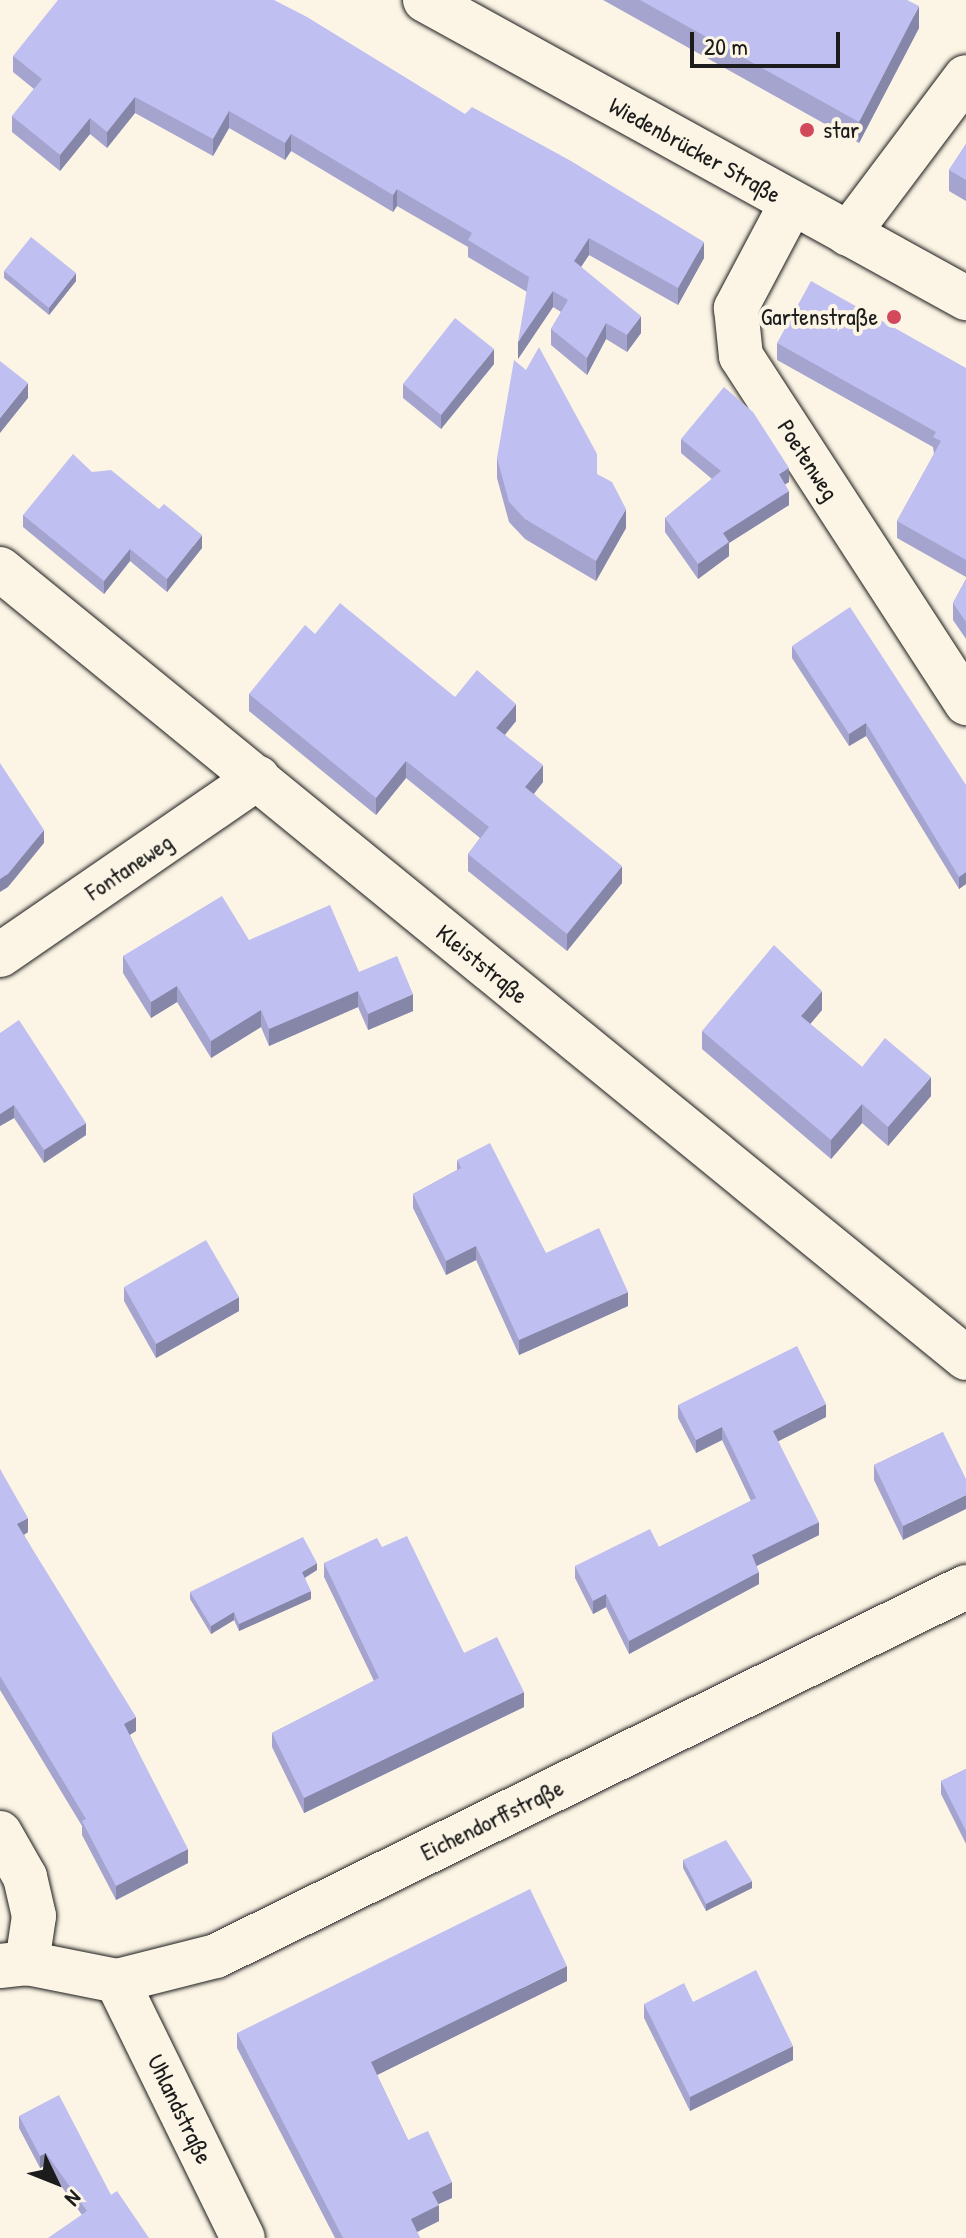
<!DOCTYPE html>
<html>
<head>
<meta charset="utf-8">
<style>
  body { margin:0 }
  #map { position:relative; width:966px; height:2238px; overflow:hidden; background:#fcf5e5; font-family:"Patrick Hand",sans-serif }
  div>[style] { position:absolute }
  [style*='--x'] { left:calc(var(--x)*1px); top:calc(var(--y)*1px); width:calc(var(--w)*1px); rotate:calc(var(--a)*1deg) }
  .roads { filter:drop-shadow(0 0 2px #1c1c1c) drop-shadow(0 0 2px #1c1c1c) }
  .minor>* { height:44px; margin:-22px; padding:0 22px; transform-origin:22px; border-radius:22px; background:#fcf5e5 }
  .wall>* { inset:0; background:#a4a4cf }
  .shaded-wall>* { inset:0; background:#8686a9 }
  .building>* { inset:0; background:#bfbff1 }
  .dots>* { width:22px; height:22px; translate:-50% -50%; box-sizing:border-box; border:4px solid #fcf5e5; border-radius:50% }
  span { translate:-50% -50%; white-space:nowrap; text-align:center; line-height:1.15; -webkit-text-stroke:8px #fcf5e5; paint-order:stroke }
  .poi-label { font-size:24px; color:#1c1c1c }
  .left { translate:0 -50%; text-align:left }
  .right { translate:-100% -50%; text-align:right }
  .street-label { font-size:24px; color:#1c1c1c }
  .north { position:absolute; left:16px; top:2142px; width:80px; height:80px; -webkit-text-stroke:6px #fcf5e5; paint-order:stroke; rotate:133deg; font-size:22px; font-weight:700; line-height:32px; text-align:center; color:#1c1c1c }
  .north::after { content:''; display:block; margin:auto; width:28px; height:36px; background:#1c1c1c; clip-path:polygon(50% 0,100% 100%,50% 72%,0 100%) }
  .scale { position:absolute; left:690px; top:32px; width:150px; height:36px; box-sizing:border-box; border:4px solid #1c1c1c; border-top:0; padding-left:10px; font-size:24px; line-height:28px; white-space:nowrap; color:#1c1c1c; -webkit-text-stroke:6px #fcf5e5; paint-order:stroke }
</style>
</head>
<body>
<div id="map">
  <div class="roads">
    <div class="minor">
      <i style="--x:425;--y:0;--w:618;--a:28.85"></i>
      <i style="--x:791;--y:204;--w:118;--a:117.9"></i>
      <i style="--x:736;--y:308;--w:48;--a:84.1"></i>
      <i style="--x:741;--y:356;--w:414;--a:57"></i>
      <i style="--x:848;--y:234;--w:196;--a:-53.1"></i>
      <i style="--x:0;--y:569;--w:1247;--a:39.24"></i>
      <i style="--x:0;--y:955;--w:313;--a:-34.5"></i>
      <i style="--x:0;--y:1833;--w:51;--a:60.4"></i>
      <i style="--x:25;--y:1877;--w:40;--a:77"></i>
      <i style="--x:34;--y:1916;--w:48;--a:98.5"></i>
      <i style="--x:0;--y:1966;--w:27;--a:-6"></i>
      <i style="--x:27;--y:1963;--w:92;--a:11.3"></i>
      <i style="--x:117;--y:1981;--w:102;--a:-14.2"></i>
      <i style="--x:216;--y:1956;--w:836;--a:-26.2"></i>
      <i style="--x:117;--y:1981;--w:286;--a:63.9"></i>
    </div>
  </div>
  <div class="wall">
    <i style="clip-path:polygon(603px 0,907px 0,919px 28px,859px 143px)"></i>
    <i style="clip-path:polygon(13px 56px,465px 114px,704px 258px,678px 305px,589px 255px,581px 267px,641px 333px,627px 352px,606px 339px,587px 375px,551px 345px,551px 329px,561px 312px,553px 307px,518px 359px,527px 292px,468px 257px,468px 247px,397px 206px,393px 212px,291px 151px,285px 160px,229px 128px,213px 156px,135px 113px,107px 148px,90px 134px,60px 171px,12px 132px,12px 116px,34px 89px,13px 72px)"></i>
    <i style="clip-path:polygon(966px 144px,966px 201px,949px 191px,949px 170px)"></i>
    <i style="clip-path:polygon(4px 271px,76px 281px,49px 315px,4px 278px)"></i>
    <i style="clip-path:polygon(777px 343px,966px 368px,966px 577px,897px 538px,897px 521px,934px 454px,933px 447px,777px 360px)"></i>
    <i style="clip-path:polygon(494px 364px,441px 429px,403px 398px,403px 384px)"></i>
    <i style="clip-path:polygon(681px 439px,789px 482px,785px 484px,789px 505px,729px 543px,729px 556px,698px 579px,665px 532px,665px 518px,712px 479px,681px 453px)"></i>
    <i style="clip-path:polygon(497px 458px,597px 474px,626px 528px,596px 581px,525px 539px,509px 522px,497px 478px)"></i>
    <i style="clip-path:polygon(23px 515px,202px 548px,167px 592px,130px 561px,104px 594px,23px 527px)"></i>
    <i style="clip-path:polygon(966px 579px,966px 639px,953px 620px,953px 603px)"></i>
    <i style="clip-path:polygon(315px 634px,455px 697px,516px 721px,505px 735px,543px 782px,534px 794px,622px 883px,567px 951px,468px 871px,468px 854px,480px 838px,406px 778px,376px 815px,249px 711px,249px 694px)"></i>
    <i style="clip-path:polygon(792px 646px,966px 785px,966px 884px,959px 889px,866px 736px,849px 746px,792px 658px)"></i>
    <i style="clip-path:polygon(249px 940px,359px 972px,413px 1011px,368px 1030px,358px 1007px,269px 1046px,261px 1027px,211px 1058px,177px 1002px,151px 1018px,123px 973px,123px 956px)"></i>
    <i style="clip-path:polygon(822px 1010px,810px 1024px,862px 1067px,931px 1096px,888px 1146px,862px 1123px,831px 1159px,702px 1049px,702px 1031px)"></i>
    <i style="clip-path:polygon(0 1033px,86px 1135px,44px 1163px,14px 1118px,0 1126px)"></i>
    <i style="clip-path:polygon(457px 1160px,546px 1253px,628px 1306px,519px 1355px,476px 1260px,446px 1275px,413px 1208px,413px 1194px,457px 1170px)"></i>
    <i style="clip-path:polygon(124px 1287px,239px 1311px,156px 1358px,124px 1301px)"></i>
    <i style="clip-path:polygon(678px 1405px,826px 1417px,778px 1441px,819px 1535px,757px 1566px,759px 1584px,629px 1654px,606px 1607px,593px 1614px,575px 1578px,575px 1566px,659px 1547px,751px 1501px,722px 1440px,696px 1453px,678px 1418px)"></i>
    <i style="clip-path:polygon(943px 1432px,903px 1540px,874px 1480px,874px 1465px)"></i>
    <i style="clip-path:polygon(0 1469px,28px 1532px,24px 1535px,136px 1731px,130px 1735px,188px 1863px,116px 1900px,82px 1835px,82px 1826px,0 1690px)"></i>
    <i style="clip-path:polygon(382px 1547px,464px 1653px,524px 1707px,304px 1813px,272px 1747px,272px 1733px,374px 1681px,324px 1577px,324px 1563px)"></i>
    <i style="clip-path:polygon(317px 1570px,305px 1578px,311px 1599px,239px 1631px,234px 1620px,211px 1634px,190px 1599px,190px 1592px)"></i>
    <i style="clip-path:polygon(966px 1769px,966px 1844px,941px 1794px,941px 1781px)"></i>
    <i style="clip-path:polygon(683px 1860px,752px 1888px,706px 1911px,683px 1868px)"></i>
    <i style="clip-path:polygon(567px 1981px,377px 2075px,408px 2140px,452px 2198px,438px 2204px,439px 2221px,417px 2232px,420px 2238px,335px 2238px,237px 2048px,237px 2033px)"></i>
    <i style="clip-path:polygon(693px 2002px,793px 2060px,690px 2111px,644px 2018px,644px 2004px)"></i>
    <i style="clip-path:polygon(19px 2116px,111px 2195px,82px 2215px,46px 2165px,40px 2168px,19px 2128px)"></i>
  </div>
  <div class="shaded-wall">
    <i style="clip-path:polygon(919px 6px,919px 28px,859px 143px,859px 122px)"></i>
    <i style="clip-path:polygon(135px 97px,135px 113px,107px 148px,107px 132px)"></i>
    <i style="clip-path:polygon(229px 111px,229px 128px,213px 156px,213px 139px)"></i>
    <i style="clip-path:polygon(90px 118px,90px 134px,60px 171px,60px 155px)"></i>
    <i style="clip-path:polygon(291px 134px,291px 151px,285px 160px,285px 143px)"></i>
    <i style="clip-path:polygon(397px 189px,397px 206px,393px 212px,393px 195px)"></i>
    <i style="clip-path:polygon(589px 238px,589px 255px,574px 277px,574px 261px)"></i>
    <i style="clip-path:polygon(704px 242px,704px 258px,678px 305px,678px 288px)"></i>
    <i style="clip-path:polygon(76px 273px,76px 281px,49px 315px,49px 308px)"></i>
    <i style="clip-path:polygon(553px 291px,553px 307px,518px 359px,518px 342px)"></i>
    <i style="clip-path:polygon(641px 316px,641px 333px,627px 352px,627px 335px)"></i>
    <i style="clip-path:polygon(606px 323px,606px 339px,587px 375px,587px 358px)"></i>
    <i style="clip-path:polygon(494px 349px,494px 364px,441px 429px,441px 415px)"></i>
    <i style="clip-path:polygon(28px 383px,28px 398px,0 433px,0 418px)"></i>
    <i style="clip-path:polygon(789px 468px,789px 482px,779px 488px,779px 474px)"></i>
    <i style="clip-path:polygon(789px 491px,789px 505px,729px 543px,729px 556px,698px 579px,698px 564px,723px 533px)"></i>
    <i style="clip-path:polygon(626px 509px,626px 528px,596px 581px,596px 561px)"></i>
    <i style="clip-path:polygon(202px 535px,202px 548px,167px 592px,167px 579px)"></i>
    <i style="clip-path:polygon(130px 549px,130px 561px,104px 594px,104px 581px)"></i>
    <i style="clip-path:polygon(516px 704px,516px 721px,496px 745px,496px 728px)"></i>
    <i style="clip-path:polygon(866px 723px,866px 736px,849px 746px,849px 734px)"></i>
    <i style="clip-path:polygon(406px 761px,406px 778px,376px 815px,376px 798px)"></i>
    <i style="clip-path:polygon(543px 765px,543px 782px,525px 804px,525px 787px)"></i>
    <i style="clip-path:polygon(44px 830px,44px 843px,8px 887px,0 892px,0 879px)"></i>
    <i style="clip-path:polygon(622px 866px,622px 883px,567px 951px,567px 934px)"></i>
    <i style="clip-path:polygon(966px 872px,966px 884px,959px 889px,959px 877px)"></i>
    <i style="clip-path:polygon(177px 986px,177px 1002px,151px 1018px,151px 1002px)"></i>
    <i style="clip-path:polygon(358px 991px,358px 1007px,269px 1046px,269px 1029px)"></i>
    <i style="clip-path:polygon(822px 991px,822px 1010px,801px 1035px,801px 1016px)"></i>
    <i style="clip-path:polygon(413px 994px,413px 1011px,368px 1030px,368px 1014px)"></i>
    <i style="clip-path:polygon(261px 1010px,261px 1027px,211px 1058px,211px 1041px)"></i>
    <i style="clip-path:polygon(931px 1077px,931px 1096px,888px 1146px,888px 1127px)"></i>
    <i style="clip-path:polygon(862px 1104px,862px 1123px,831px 1159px,831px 1140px)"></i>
    <i style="clip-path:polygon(14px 1105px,14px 1118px,0 1126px,0 1114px)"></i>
    <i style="clip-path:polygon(86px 1123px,86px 1135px,44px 1163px,44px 1150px)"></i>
    <i style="clip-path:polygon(476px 1246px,476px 1260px,446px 1275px,446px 1261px)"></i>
    <i style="clip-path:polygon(628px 1292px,628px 1306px,519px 1355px,519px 1340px)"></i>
    <i style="clip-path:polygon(239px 1297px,239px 1311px,156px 1358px,156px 1344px)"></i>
    <i style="clip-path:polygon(826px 1404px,826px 1417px,773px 1444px,773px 1431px)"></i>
    <i style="clip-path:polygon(722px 1427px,722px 1440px,696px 1453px,696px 1440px)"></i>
    <i style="clip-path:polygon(966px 1495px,966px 1509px,903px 1540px,903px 1526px)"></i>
    <i style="clip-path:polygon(28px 1518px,28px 1532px,17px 1539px,17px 1524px)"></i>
    <i style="clip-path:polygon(819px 1522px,819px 1535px,752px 1568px,752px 1555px)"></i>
    <i style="clip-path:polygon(317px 1563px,317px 1570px,302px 1579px,302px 1572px)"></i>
    <i style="clip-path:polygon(759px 1572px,759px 1584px,629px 1654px,629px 1641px)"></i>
    <i style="clip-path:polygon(311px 1591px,311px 1599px,239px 1631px,239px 1624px)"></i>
    <i style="clip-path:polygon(606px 1594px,606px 1607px,593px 1614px,593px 1601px)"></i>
    <i style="clip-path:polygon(234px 1612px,234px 1620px,211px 1634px,211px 1626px)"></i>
    <i style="clip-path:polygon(524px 1692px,524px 1707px,304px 1813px,304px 1798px)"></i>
    <i style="clip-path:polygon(136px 1717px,136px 1731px,124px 1738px,124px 1724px)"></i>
    <i style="clip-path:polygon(188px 1849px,188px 1863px,116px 1900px,116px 1886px)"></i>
    <i style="clip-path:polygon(752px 1881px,752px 1888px,706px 1911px,706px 1904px)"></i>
    <i style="clip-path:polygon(567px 1966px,567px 1981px,371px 2078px,371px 2062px)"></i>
    <i style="clip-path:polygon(793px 2046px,793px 2060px,690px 2111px,690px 2097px)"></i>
    <i style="clip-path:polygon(46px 2153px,46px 2165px,40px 2168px,40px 2156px)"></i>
    <i style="clip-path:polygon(452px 2182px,452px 2198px,432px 2207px,432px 2192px)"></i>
    <i style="clip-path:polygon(439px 2205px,439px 2221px,411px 2235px,411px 2219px)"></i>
  </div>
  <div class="building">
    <i style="clip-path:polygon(58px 0,274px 0,307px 17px,465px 114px,472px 107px,571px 161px,704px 242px,678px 288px,589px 238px,574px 261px,641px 316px,627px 335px,606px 323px,587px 358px,551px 329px,568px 300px,553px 291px,518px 342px,529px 277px,468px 240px,472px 233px,397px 189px,393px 195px,291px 134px,285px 143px,229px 111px,213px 139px,135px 97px,107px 132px,90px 118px,60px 155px,12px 116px,42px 79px,13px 56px)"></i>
    <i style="clip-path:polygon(640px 0,907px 0,919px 6px,859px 122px)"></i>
    <i style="clip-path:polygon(966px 144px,966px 180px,949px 170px)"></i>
    <i style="clip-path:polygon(31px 237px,76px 273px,49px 308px,4px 271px)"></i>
    <i style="clip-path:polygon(811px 281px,966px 368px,966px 560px,897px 521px,941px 441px,933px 437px,936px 432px,777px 343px)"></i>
    <i style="clip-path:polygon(455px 318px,494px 349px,441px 415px,403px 384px)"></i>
    <i style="clip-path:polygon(539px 347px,597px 454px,597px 474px,612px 482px,626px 509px,596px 561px,525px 519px,509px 502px,497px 458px,514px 360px,526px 370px)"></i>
    <i style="clip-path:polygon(0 361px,28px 383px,0 418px)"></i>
    <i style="clip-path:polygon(724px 387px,753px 412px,789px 468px,779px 474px,789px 491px,723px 533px,729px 542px,698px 564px,665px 518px,721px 471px,681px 439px)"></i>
    <i style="clip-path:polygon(73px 454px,92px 472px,111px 470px,159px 509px,164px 504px,202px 535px,167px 579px,130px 549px,104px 581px,23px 515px)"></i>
    <i style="clip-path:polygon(966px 579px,966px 622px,953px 603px)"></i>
    <i style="clip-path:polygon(340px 603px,455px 697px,477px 670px,516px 704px,496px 728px,543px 765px,525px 787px,622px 866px,567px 934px,468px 854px,489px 827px,406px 761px,376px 798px,249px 694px,305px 625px,315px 634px)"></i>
    <i style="clip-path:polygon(850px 607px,966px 785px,966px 872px,959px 877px,866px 723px,849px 734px,792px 646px)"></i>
    <i style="clip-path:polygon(0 763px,44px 830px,8px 874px,0 879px)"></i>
    <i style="clip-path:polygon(222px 896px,249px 940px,330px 905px,359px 972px,397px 956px,413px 994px,368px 1014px,358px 991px,269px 1029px,261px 1010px,211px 1041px,177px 986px,151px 1002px,123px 956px)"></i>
    <i style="clip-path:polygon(774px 945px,822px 991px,801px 1016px,862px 1067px,885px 1038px,931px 1077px,888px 1127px,862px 1104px,831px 1140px,702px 1031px)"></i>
    <i style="clip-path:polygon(19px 1020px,86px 1123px,44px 1150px,14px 1105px,0 1114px,0 1033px)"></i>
    <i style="clip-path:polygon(490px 1143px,546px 1253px,599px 1228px,628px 1292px,519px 1340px,476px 1246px,446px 1261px,413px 1194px,461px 1168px,457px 1160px)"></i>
    <i style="clip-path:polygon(206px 1240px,239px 1297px,156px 1344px,124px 1287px)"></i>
    <i style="clip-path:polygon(797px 1346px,826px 1404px,773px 1431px,819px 1522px,752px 1555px,759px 1572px,629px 1641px,606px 1594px,593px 1601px,575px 1566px,650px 1529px,659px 1547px,756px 1498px,722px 1427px,696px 1440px,678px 1405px)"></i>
    <i style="clip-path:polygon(943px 1432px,966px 1479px,966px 1495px,903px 1526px,874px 1465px)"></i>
    <i style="clip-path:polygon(0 1469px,28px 1518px,17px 1524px,136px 1717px,124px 1724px,188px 1849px,116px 1886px,82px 1821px,86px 1819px,0 1676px)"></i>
    <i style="clip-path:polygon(407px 1536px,464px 1653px,497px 1637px,524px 1692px,304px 1798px,272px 1733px,379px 1678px,324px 1563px,377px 1538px,382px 1547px)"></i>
    <i style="clip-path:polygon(303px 1537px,317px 1563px,302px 1572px,311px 1591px,239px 1624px,234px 1612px,211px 1626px,190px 1592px)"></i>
    <i style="clip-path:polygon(966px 1769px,966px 1831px,941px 1781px)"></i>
    <i style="clip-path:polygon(726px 1840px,752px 1881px,706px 1904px,683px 1860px)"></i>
    <i style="clip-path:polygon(530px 1889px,567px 1966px,371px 2062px,408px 2140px,428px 2131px,452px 2182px,432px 2192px,439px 2205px,411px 2219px,420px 2238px,343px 2238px,237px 2033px)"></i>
    <i style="clip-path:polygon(756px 1970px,793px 2046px,690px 2097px,644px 2004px,684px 1983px,693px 2002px)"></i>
    <i style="clip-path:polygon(59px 2095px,111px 2195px,117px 2191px,149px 2238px,48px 2238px,87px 2211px,46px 2153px,40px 2156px,19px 2116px)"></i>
  </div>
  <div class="dots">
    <i style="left:807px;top:130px;background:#d1495b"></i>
    <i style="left:894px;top:317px;background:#d1495b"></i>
  </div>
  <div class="poi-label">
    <span class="left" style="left:823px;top:130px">star</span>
    <span class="right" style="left:878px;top:317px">Gartenstraße</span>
  </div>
  <div class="street-label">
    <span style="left:695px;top:150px;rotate:29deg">Wiedenbrücker Straße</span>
    <span style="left:808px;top:460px;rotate:57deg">Poetenweg</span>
    <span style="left:129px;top:867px;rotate:-34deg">Fontaneweg</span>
    <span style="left:482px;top:964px;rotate:39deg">Kleiststraße</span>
    <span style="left:492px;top:1820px;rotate:-26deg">Eichendorffstraße</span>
    <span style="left:180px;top:2109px;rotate:64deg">Uhlandstraße</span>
  </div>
  <div class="north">N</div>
  <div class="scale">20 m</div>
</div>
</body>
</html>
